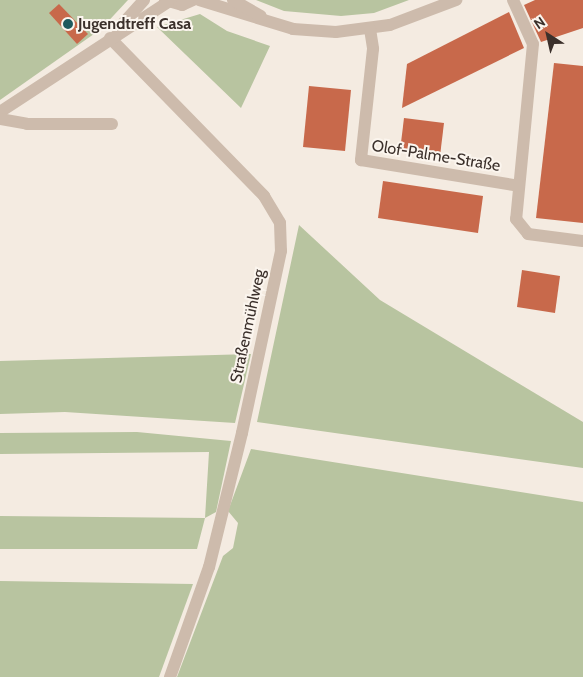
<!DOCTYPE html>
<html>
<head>
<meta charset="utf-8">
<style>
  body { margin:0 }
  #map { position:relative; width:583px; height:677px; overflow:hidden; background:#f4ebe1; font-family:Cabin,sans-serif }
  div>[style] { position:absolute }
  [style*='--x'] { left:calc(var(--x)*1px); top:calc(var(--y)*1px); width:calc(var(--w)*1px); rotate:calc(var(--a)*1deg) }
  .green>* { inset:0; background:#b8c4a0 }
  .building>* { inset:0; background:#c8694b }
  .minor>* { height:12px; margin:-6px; padding:0 6px; transform-origin:6px; border-radius:6px; background:#cdbbac }
  .dots>* { width:14px; height:14px; translate:-50% -50%; box-sizing:border-box; border:2px solid #fbf5ee; border-radius:50% }
  span { translate:-50% -50%; white-space:nowrap; text-align:center; line-height:1.15; -webkit-text-stroke:4px #fbf5ee; paint-order:stroke }
  .poi-label { font-size:16px; color:#3b302b; font-weight:700 }
  .left { translate:0 -50%; text-align:left }
  .street-label { font-size:16px; color:#3b302b }
  .north { position:absolute; left:523px; top:10px; width:50px; height:50px; -webkit-text-stroke:4px #fbf5ee; paint-order:stroke; rotate:325deg; font-size:14px; font-weight:700; line-height:20px; text-align:center; color:#3b302b }
  .north::after { content:''; display:block; margin:auto; width:18px; height:22px; background:#3b302b; clip-path:polygon(50% 0,100% 100%,50% 72%,0 100%) }
</style>
</head>
<body>
<div id="map">
  <div class="green">
    <i style="clip-path:polygon(0 0,128px 0,101px 29px,0 100px)"></i>
    <i style="clip-path:polygon(256px 0,409px 0,374px 13px,341px 16px,284px 11px)"></i>
    <i style="clip-path:polygon(200px 14px,227px 31px,270px 46px,241px 108px,157px 27px)"></i>
    <i style="clip-path:polygon(299px 225px,380px 300px,583px 422px,583px 468px,257px 422px)"></i>
    <i style="clip-path:polygon(251px 354px,235px 423px,65px 412px,0 414px,0 361px)"></i>
    <i style="clip-path:polygon(137px 432px,231px 441px,216px 512px,205px 518px,197px 549px,0 549px,0 516px,205px 518px,209px 452px,0 454px,0 433px)"></i>
    <i style="clip-path:polygon(251px 449px,583px 502px,583px 677px,177px 677px,223px 556px,233px 548px,238px 523px,228px 511px)"></i>
    <i style="clip-path:polygon(0 581px,193px 584px,159px 677px,0 677px)"></i>
  </div>
  <div class="building">
    <i style="clip-path:polygon(535px 0,583px 0,583px 28px,541px 42px,524px 5px)"></i>
    <i style="clip-path:polygon(59px 4px,88px 34px,77px 44px,49px 13px)"></i>
    <i style="clip-path:polygon(509px 12px,524px 48px,402px 108px,407px 64px)"></i>
    <i style="clip-path:polygon(554px 63px,583px 66px,583px 223px,536px 218px)"></i>
    <i style="clip-path:polygon(309px 86px,351px 90px,345px 151px,303px 147px)"></i>
    <i style="clip-path:polygon(404px 118px,444px 123px,440px 156px,400px 151px)"></i>
    <i style="clip-path:polygon(383px 181px,483px 196px,478px 233px,378px 218px)"></i>
    <i style="clip-path:polygon(522px 270px,560px 276px,555px 313px,517px 307px)"></i>
  </div>
  <div class="minor">
    <i style="--x:165;--y:0;--w:18;--a:16"></i>
    <i style="--x:182;--y:5;--w:12;--a:-24"></i>
    <i style="--x:199;--y:0;--w:98;--a:17.1"></i>
    <i style="--x:293;--y:29;--w:43;--a:4"></i>
    <i style="--x:336;--y:32;--w:54;--a:-7.4"></i>
    <i style="--x:390;--y:25;--w:71;--a:-20.7"></i>
    <i style="--x:233;--y:0;--w:32;--a:30"></i>
    <i style="--x:513;--y:0;--w:48;--a:65.6"></i>
    <i style="--x:533;--y:44;--w:176;--a:95.5"></i>
    <i style="--x:516;--y:219;--w:19;--a:51"></i>
    <i style="--x:528;--y:234;--w:55;--a:7.3"></i>
    <i style="--x:118;--y:29;--w:39;--a:-48"></i>
    <i style="--x:370;--y:29;--w:20;--a:81"></i>
    <i style="--x:373;--y:49;--w:112;--a:96.2"></i>
    <i style="--x:361;--y:160;--w:160;--a:9.3"></i>
    <i style="--x:110;--y:38;--w:221;--a:45.7"></i>
    <i style="--x:264;--y:196;--w:31;--a:59"></i>
    <i style="--x:280;--y:223;--w:28;--a:88"></i>
    <i style="--x:281;--y:251;--w:186;--a:102.1"></i>
    <i style="--x:242;--y:433;--w:138;--a:103.8"></i>
    <i style="--x:209;--y:567;--w:117;--a:109.5"></i>
    <i style="--x:0;--y:112;--w:201;--a:-33.2"></i>
    <i style="--x:0;--y:119;--w:27;--a:10"></i>
    <i style="--x:27;--y:124;--w:85;--a:0"></i>
  </div>
  <div class="dots">
    <i style="left:68px;top:24px;background:#1f5a5e"></i>
  </div>
  <div class="poi-label">
    <span class="left" style="left:78px;top:24px">Jugendtreff Casa</span>
  </div>
  <div class="street-label">
    <span style="left:436px;top:156px;rotate:9deg">Olof-Palme-Straße</span>
    <span style="left:248px;top:326px;rotate:-78deg">Straßenmühlweg</span>
  </div>
  <div class="north">N</div>
</div>
</body>
</html>
